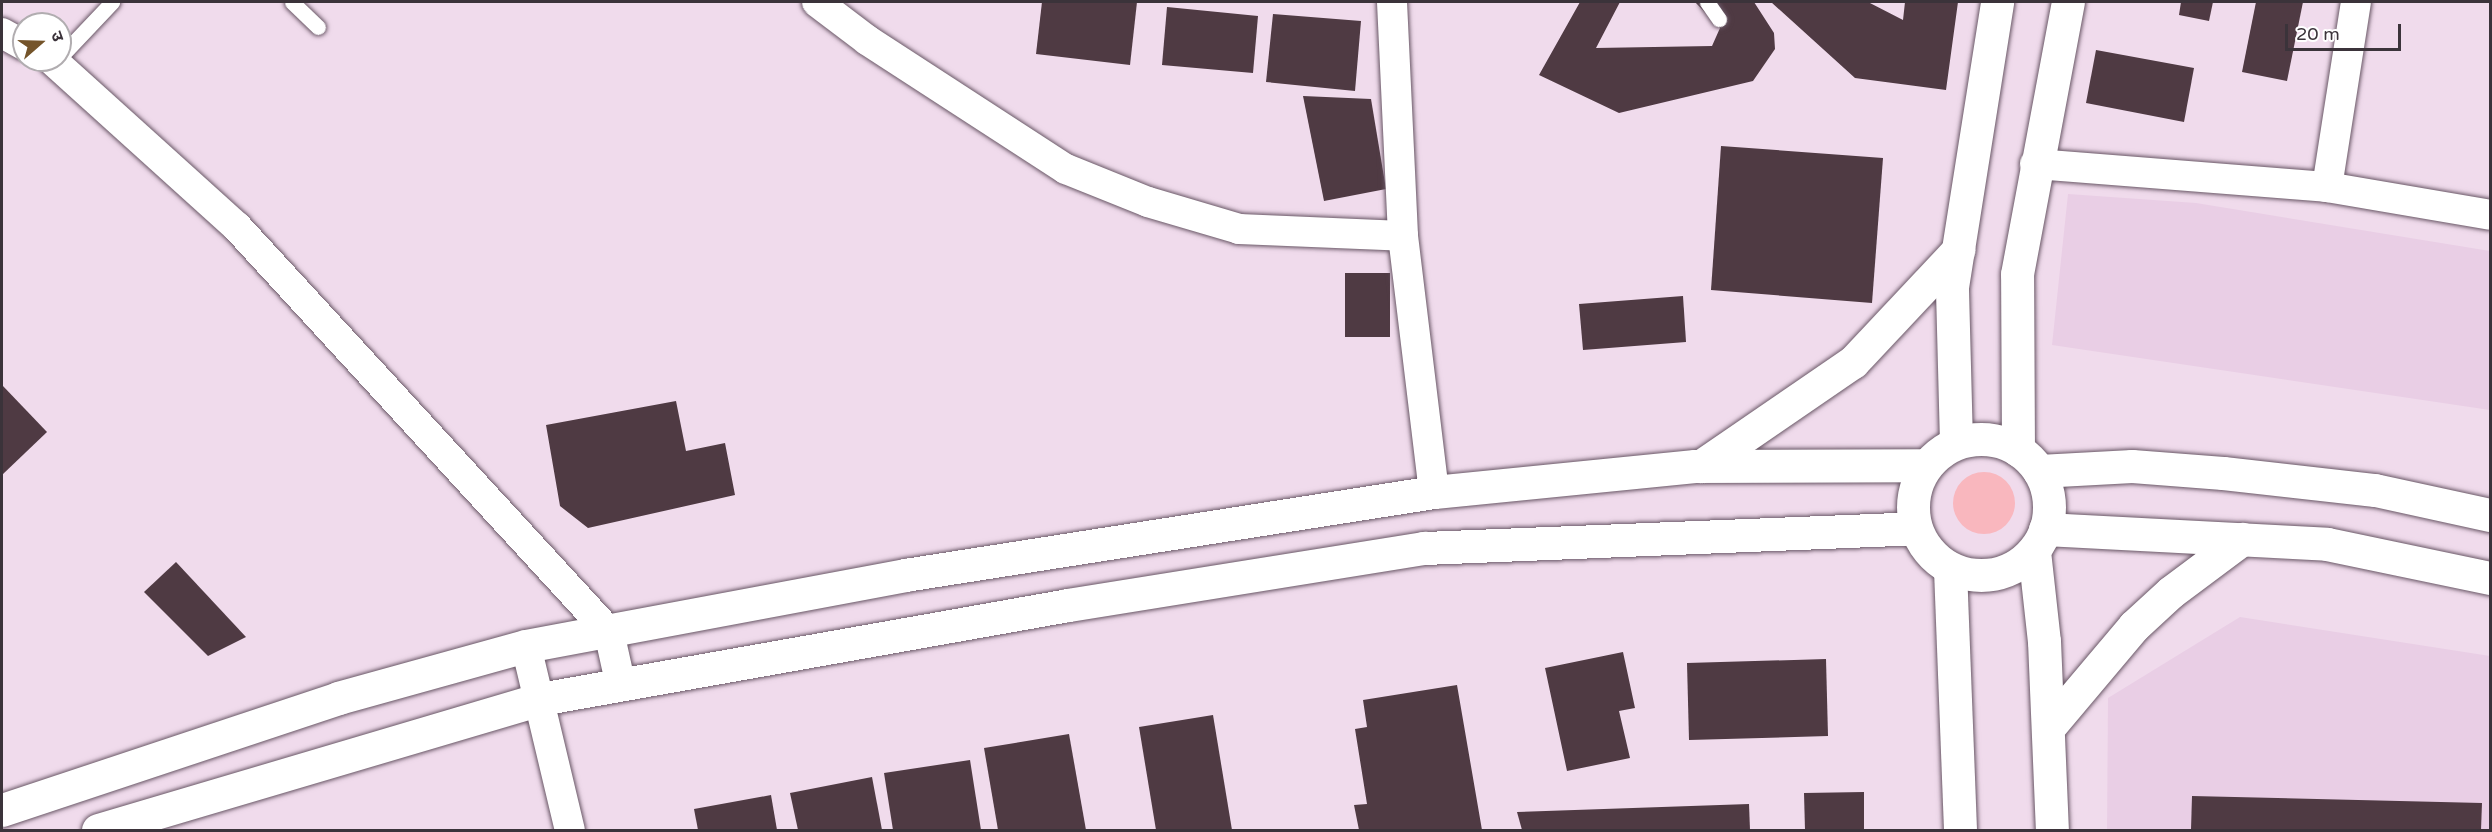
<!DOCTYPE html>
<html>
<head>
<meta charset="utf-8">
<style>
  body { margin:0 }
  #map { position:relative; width:2492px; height:832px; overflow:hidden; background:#f0dbec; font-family:"Varela Round","Noto Sans Devanagari",sans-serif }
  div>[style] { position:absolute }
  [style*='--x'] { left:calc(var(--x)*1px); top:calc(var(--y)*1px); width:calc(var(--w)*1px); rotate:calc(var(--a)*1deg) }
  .built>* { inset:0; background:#e9cee5 }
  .green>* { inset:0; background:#f9b7be }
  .round { border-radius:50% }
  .building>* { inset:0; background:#4f3a43 }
  .roads { filter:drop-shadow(0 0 2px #695766) drop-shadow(0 0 2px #695766) }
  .service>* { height:15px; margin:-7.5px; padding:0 7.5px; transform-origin:7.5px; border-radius:7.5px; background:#fff }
  .minor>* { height:30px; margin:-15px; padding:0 15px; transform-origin:15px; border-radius:15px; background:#fff }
  .tertiary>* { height:33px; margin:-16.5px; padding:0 16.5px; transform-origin:16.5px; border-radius:16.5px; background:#fff }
  .secondary>* { height:33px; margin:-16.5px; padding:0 16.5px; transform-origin:16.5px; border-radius:16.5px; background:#fff }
  .secondary>.ring { margin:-16.5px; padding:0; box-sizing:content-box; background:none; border:33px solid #fff; border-radius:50% }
  span { translate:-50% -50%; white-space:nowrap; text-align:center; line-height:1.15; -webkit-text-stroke:6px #fff; paint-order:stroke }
  .frame { position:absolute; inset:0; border:3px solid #3b333a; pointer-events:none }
  .north { position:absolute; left:12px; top:12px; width:60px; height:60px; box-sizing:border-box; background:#fff; border:2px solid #b1adb0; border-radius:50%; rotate:70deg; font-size:16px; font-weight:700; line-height:24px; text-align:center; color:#3b333a }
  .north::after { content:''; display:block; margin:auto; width:21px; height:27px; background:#74542a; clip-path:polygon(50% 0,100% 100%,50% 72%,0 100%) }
  .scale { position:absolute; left:2285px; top:24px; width:116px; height:27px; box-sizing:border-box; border:3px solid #3b333a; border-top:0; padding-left:8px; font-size:18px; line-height:21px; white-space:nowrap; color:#3b333a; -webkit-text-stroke:4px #fff; paint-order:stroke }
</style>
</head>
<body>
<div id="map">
  <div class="built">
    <i style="clip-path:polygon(2068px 194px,2196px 203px,2490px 251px,2490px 410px,2052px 345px)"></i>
    <i style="clip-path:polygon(2240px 617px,2490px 656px,2490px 830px,2107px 830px,2108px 698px)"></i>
  </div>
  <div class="green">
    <i class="round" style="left:1953px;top:472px;width:62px;height:62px"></i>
  </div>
  <div class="building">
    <i style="clip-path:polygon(1042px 2px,1137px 2px,1130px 65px,1036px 54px)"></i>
    <i style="clip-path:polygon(1580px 2px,1620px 2px,1596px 48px,1712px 46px,1720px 28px,1695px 2px,1754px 2px,1774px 33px,1775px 49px,1753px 81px,1619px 113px,1539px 75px)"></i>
    <i style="clip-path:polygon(1771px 2px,1868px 2px,1903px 20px,1905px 2px,1958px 2px,1946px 90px,1855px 78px)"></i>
    <i style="clip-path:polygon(2181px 2px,2213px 2px,2209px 21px,2179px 15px)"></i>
    <i style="clip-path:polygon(2256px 2px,2303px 2px,2287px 81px,2242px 72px)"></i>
    <i style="clip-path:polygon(1167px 7px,1258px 16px,1253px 73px,1162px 65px)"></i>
    <i style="clip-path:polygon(1273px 14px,1361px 21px,1355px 91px,1266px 82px)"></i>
    <i style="clip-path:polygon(2096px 50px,2194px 68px,2184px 122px,2086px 103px)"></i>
    <i style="clip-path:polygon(1303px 96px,1371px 99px,1386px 189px,1324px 201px)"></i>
    <i style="clip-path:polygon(1721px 146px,1883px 158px,1872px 303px,1711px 290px)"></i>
    <i style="clip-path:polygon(1345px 273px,1390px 273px,1390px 337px,1345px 337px)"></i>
    <i style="clip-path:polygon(1683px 296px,1686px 342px,1583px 350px,1579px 304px)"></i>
    <i style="clip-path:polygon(2px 385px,47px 432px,2px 475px)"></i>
    <i style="clip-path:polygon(676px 401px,686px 451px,725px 443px,735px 495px,588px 528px,560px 506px,546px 425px)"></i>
    <i style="clip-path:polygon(176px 562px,246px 637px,208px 656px,144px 592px)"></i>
    <i style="clip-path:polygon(1623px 652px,1635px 708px,1619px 711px,1630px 758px,1567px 771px,1545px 668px)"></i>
    <i style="clip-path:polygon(1826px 659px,1828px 736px,1689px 740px,1687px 663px)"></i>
    <i style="clip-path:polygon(1457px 685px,1482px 830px,1359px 830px,1354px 805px,1367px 804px,1355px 729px,1367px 727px,1363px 700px)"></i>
    <i style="clip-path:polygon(1213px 715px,1232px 830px,1156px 830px,1139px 727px)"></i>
    <i style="clip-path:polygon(1069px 734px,1086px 830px,998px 830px,984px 748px)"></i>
    <i style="clip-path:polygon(970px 760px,981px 830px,893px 830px,884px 773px)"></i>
    <i style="clip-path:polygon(872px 777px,882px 830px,798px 830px,790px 793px)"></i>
    <i style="clip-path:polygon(1864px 792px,1864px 830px,1805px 830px,1804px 793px)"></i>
    <i style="clip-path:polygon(771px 795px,777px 830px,698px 830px,694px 809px)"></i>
    <i style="clip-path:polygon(2192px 796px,2482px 803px,2481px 830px,2191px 830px)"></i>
    <i style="clip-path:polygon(1749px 804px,1750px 830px,1522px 830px,1517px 812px)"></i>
  </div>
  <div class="roads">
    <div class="service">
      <i style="--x:292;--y:2;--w:36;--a:44"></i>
      <i style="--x:1707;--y:2;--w:21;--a:55"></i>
      <i style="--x:60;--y:57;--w:76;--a:-46.6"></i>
    </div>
    <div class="minor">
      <i style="--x:817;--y:2;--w:63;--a:37.2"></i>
      <i style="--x:867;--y:40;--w:237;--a:33"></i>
      <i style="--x:1066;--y:169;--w:88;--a:21.9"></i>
      <i style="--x:1148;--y:202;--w:95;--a:16.5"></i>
      <i style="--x:1239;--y:229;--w:164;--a:2.4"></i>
      <i style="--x:1392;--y:2;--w:234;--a:87.3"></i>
      <i style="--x:1403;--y:236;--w:258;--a:83.1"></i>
      <i style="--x:2;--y:33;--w:25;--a:29"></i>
      <i style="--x:52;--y:60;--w:249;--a:42.1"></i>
      <i style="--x:237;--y:227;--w:550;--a:47.43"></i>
      <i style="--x:609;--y:632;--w:55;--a:77.5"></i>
      <i style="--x:2035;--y:164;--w:293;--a:4.5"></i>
      <i style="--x:2327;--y:187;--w:165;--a:9.7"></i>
      <i style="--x:2327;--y:187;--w:187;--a:-81.1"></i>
      <i style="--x:526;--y:646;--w:189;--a:76.6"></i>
    </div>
    <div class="tertiary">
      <i style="--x:2034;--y:551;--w:91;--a:83.7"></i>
      <i style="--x:2044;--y:641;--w:189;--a:87.6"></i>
      <i style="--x:1950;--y:569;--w:261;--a:87.8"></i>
    </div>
    <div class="secondary">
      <i class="ring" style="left:1913px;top:439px;width:103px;height:103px"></i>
      <i style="--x:1956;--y:443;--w:156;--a:-91.5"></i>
      <i style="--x:1952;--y:287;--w:289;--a:-81"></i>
      <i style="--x:2018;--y:450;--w:176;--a:-90.3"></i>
      <i style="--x:2017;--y:274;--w:277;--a:-79.4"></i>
      <i style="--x:1701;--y:466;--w:184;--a:-34.4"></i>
      <i style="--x:1853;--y:362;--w:154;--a:-46.8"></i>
      <i style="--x:2039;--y:471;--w:93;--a:-3.1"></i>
      <i style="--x:2132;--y:466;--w:91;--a:4.4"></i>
      <i style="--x:2223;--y:473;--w:153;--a:6.4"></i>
      <i style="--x:2375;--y:490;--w:118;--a:12.3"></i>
      <i style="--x:2045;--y:529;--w:282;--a:3"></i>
      <i style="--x:2327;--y:544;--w:167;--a:11.8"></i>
      <i style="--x:2048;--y:728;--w:133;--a:-49.9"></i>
      <i style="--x:2134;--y:626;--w:50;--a:-42.6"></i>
      <i style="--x:2171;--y:592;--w:89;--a:-36.7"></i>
      <i style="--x:2;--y:810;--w:354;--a:-18.4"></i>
      <i style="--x:338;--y:698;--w:195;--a:-15.5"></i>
      <i style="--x:526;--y:646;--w:386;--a:-10.6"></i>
      <i style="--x:905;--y:575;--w:535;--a:-8.92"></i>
      <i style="--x:1434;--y:492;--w:262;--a:-5.7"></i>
      <i style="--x:1695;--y:466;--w:231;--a:-0.2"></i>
      <i style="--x:98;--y:830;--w:461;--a:-16.5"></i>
      <i style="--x:540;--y:699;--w:536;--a:-10.09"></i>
      <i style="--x:1068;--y:605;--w:361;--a:-9.1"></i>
      <i style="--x:1424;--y:548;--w:491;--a:-2.3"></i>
    </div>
  </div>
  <div class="frame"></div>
  <div class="north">उ</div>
  <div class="scale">20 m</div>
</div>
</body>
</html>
